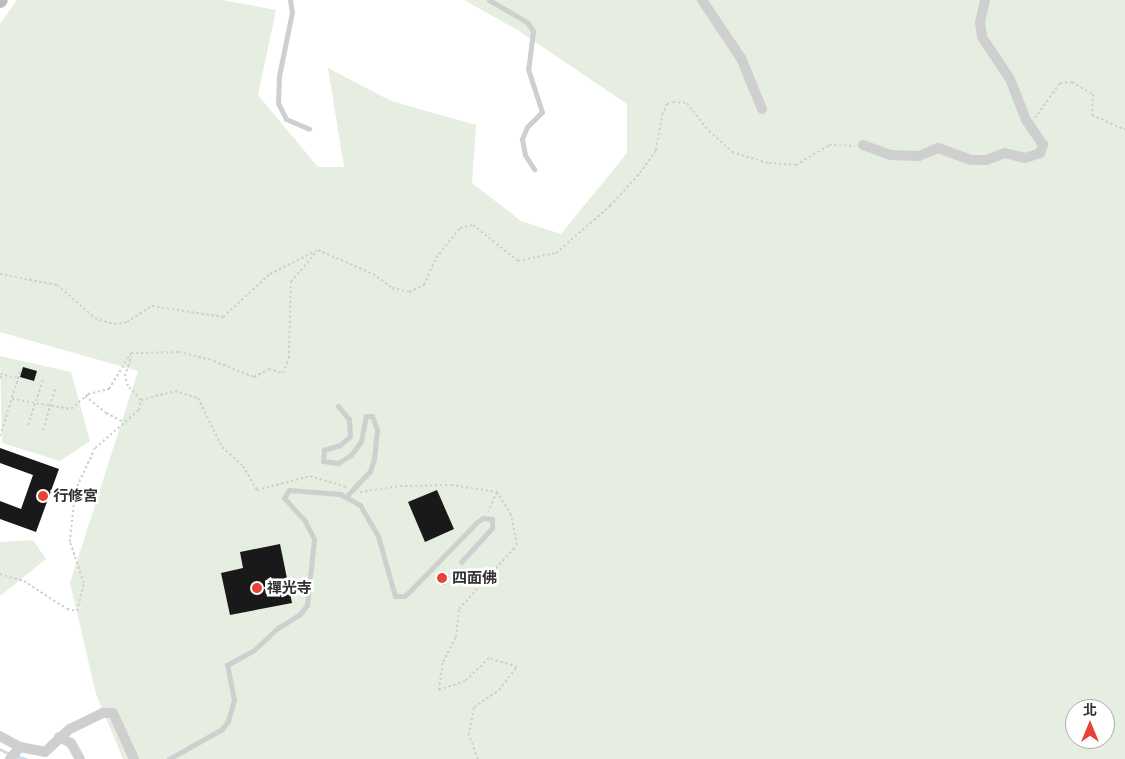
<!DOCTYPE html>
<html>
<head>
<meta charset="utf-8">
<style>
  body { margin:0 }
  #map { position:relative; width:1125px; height:759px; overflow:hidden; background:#fff; font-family:"Open Sans","Noto Sans TC",sans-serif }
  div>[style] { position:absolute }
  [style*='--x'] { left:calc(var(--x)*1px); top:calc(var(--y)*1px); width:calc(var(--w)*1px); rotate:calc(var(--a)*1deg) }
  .green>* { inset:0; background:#e5eee0 }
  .stream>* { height:2.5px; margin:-1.25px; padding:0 1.25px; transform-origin:1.25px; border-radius:1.25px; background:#cddced }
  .building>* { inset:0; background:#191919 }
  .path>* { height:2px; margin-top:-1px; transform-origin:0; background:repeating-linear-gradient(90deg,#cfcfcf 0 2.5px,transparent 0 5px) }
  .lane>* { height:5px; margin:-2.5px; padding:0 2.5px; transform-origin:2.5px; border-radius:2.5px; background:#cfcfcf }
  .street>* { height:10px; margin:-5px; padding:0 5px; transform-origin:5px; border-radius:5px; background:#cfcfcf }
  .secondary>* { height:14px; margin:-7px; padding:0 7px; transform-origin:7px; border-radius:7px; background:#bcbcbc }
  .dots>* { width:14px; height:14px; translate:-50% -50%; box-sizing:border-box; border:2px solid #fff; border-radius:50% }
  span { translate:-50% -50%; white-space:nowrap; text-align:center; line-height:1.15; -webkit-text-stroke:5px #fff; paint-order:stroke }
  .poi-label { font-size:15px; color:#323232; font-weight:700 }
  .left { translate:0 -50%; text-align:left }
  .north { position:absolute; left:1065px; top:699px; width:50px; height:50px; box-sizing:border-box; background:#fff; border:1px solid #adadad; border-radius:50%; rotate:0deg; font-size:14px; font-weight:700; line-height:20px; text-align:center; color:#323232 }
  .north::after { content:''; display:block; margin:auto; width:18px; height:22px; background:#e64336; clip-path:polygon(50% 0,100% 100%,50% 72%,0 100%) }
</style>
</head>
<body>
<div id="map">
  <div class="green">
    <i style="clip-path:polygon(evenodd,17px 0,222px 0,276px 10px,258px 95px,318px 167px,344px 167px,328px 68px,391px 101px,476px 125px,472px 183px,521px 221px,561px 234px,627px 153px,627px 104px,519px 31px,464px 0,1125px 0,1125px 759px,123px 759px,96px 694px,70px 583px,138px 371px,0 332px,0 24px,17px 0,1075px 709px,1105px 709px,1105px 739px,1075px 739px,1075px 709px)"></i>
    <i style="clip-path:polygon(0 356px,71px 372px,90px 441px,60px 461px,2px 443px)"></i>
    <i style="clip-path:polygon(33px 540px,46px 559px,0 596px,0 542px)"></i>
  </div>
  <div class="stream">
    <i style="--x:0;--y:749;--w:11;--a:27"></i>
    <i style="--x:15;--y:756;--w:11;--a:15"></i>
  </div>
  <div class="building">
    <i style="clip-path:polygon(23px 367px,37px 371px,34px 381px,20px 377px)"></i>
    <i style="clip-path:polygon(0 448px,59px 469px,36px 532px,0 519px,0 501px,21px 509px,33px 475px,0 463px)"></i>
    <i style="clip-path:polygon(437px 490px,454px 529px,425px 542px,408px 502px)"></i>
    <i style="clip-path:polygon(280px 544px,292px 603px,230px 615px,221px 573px,243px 568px,240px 552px)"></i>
    <i style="clip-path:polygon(441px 572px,449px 577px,444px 585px,436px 579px)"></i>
  </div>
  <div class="path">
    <i style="--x:1035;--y:118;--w:43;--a:-54.5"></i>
    <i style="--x:1060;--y:83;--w:12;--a:-5"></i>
    <i style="--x:1072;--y:82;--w:24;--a:30"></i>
    <i style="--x:1093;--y:94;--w:21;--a:93"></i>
    <i style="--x:1092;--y:115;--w:36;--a:24"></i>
    <i style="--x:0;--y:274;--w:58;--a:10.9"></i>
    <i style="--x:57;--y:285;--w:50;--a:41"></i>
    <i style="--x:95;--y:318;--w:20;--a:18"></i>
    <i style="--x:114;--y:324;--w:13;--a:-9"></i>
    <i style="--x:127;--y:322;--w:30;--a:-33"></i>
    <i style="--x:152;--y:306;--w:72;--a:8.8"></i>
    <i style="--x:223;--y:317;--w:64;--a:-42.5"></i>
    <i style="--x:270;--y:274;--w:54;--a:-26.6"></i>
    <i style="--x:318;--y:250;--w:60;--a:23.6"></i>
    <i style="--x:373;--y:274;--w:24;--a:36"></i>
    <i style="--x:392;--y:288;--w:17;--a:13"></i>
    <i style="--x:409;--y:292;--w:17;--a:-25"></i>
    <i style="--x:424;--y:285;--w:30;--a:-66"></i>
    <i style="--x:436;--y:258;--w:38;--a:-51"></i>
    <i style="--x:460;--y:228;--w:13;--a:-13"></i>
    <i style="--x:473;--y:225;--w:58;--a:38.7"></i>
    <i style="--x:518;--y:261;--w:39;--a:-12"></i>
    <i style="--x:556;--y:253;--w:72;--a:-41"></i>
    <i style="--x:610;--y:206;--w:45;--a:-47.7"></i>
    <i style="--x:640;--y:173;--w:28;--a:-55"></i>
    <i style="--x:656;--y:150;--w:36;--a:-80"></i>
    <i style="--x:662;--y:115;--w:12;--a:-66"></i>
    <i style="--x:667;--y:104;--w:6;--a:-18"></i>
    <i style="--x:673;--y:102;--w:14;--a:4"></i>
    <i style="--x:687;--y:103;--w:36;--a:52"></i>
    <i style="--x:709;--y:131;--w:31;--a:42"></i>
    <i style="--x:732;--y:152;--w:39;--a:17"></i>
    <i style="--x:769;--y:163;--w:27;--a:4"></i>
    <i style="--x:796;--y:165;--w:39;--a:-31"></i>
    <i style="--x:829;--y:145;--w:26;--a:2"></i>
    <i style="--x:0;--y:374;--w:17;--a:13"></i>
    <i style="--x:0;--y:378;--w:5;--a:-37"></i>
    <i style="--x:85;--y:396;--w:27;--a:39"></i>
    <i style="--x:106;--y:413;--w:20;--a:27"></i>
    <i style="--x:12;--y:399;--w:60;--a:9.6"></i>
    <i style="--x:71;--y:409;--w:23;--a:-41"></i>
    <i style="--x:88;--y:394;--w:22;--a:-13"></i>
    <i style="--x:109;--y:389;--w:42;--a:-58.6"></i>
    <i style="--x:131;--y:353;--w:48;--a:-1.2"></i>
    <i style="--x:179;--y:352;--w:36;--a:14"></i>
    <i style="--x:214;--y:361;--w:43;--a:21.8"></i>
    <i style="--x:254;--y:377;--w:17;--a:-28"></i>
    <i style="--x:269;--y:369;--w:15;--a:16"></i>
    <i style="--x:283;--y:373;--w:16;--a:-68"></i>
    <i style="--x:289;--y:358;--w:76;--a:-88.5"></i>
    <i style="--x:291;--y:282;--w:39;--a:-50"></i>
    <i style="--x:141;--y:400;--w:35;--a:-15"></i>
    <i style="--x:175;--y:391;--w:24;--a:17"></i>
    <i style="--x:198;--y:398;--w:55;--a:63.9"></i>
    <i style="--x:222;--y:447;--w:28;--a:42"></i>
    <i style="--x:243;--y:466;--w:28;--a:60"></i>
    <i style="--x:257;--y:490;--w:55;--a:-14.8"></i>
    <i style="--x:310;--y:476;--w:38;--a:17"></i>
    <i style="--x:28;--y:425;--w:47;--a:-71.6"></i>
    <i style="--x:43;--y:430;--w:43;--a:-73.7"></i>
    <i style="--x:0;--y:436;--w:70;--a:-72.6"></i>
    <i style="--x:360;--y:492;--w:40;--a:-8.5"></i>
    <i style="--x:400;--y:486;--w:51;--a:-1.1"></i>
    <i style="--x:451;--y:485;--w:47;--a:8.7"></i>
    <i style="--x:0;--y:574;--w:25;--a:16"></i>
    <i style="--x:24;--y:581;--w:51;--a:33.1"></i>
    <i style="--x:67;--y:609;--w:10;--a:11"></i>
    <i style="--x:77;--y:611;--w:29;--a:-76"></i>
    <i style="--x:84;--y:583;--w:43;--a:-108.9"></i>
    <i style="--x:70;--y:542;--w:51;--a:-84.4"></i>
    <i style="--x:75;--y:491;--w:47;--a:-65.1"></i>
    <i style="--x:95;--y:448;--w:58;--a:-40.8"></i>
    <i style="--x:139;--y:410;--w:10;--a:-79"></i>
    <i style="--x:141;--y:400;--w:19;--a:-133"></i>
    <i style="--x:128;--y:386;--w:10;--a:-107"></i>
    <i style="--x:125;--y:376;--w:21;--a:-73"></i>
    <i style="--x:478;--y:759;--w:26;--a:-111"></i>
    <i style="--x:469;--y:735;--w:28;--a:-80"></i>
    <i style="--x:474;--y:707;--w:30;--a:-34"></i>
    <i style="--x:499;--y:690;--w:29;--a:-52"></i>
    <i style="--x:517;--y:667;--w:29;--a:-162"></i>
    <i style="--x:489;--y:658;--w:33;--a:136"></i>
    <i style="--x:465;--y:681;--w:28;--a:161"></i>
    <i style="--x:439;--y:690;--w:28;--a:-82"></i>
    <i style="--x:443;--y:662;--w:28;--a:-63"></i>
    <i style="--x:456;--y:637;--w:28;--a:-84"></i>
    <i style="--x:459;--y:609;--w:86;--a:-47.8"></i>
    <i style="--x:517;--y:545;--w:31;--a:-101"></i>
    <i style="--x:511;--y:515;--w:27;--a:-121"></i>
    <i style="--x:497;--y:492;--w:21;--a:115"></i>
  </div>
  <div class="lane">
    <i style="--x:290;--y:0;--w:12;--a:81"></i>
    <i style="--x:292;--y:12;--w:65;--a:101.5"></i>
    <i style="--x:279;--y:76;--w:27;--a:92"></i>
    <i style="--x:278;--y:103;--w:18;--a:63"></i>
    <i style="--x:286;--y:119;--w:25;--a:23"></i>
    <i style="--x:489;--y:0;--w:44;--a:30.1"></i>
    <i style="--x:527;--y:22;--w:11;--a:56"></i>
    <i style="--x:533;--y:31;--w:38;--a:97"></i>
    <i style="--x:528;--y:69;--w:45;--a:72"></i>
    <i style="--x:542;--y:112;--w:21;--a:135"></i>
    <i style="--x:527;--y:127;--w:13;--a:113"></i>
    <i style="--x:522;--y:139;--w:16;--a:79"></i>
    <i style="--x:525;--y:155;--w:17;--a:57"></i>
    <i style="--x:338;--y:406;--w:17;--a:50"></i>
    <i style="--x:349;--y:419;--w:17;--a:87"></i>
    <i style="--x:350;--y:436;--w:13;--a:138"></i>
    <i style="--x:340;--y:445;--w:17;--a:163"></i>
    <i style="--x:324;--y:450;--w:11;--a:95"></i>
    <i style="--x:323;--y:461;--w:15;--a:8"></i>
    <i style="--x:338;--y:463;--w:15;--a:-32"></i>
    <i style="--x:351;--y:455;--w:17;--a:-54"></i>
    <i style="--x:361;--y:441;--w:25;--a:-79"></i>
    <i style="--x:366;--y:416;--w:6;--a:0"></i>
    <i style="--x:372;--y:416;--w:15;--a:70"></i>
    <i style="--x:377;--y:430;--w:29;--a:96"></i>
    <i style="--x:374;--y:459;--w:13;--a:108"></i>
    <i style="--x:370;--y:471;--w:35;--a:133"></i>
    <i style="--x:169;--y:759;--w:61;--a:-29.5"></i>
    <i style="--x:222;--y:729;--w:10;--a:-53"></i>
    <i style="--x:228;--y:721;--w:22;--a:-74"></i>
    <i style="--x:234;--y:700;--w:36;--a:-101"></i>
    <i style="--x:227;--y:665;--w:31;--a:-29"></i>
    <i style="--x:254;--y:650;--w:33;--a:-43"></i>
    <i style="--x:278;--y:628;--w:26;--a:-32"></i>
    <i style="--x:300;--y:614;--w:11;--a:-52"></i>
    <i style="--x:307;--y:605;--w:66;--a:-83.9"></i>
    <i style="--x:314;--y:539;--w:20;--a:-117"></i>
    <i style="--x:305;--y:521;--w:31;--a:-132"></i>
    <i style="--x:284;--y:498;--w:9;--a:-58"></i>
    <i style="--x:289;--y:490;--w:51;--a:4.5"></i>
    <i style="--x:340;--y:494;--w:23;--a:29"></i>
    <i style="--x:360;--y:505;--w:36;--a:60"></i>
    <i style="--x:378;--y:536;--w:62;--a:74.2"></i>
    <i style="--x:395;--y:596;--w:9;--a:0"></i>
    <i style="--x:404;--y:596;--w:6;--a:-39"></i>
    <i style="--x:409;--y:592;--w:96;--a:-45.8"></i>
    <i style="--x:476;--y:523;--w:9;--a:-36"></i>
    <i style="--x:483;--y:518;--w:9;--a:6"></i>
    <i style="--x:492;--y:519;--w:9;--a:90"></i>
    <i style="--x:492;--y:528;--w:46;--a:132.4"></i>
  </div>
  <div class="street">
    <i style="--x:702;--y:0;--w:70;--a:56.1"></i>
    <i style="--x:741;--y:58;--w:55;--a:67.6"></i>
    <i style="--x:863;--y:145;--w:29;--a:20"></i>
    <i style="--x:890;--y:155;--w:29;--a:2"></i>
    <i style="--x:919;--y:156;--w:21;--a:-23"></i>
    <i style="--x:938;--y:148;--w:35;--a:20"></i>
    <i style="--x:971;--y:160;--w:15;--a:0"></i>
    <i style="--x:986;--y:160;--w:20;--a:-20"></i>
    <i style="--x:1005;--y:153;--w:21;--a:14"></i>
    <i style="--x:1025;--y:158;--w:16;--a:-18"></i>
    <i style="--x:1040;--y:153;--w:9;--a:-69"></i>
    <i style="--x:1043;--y:145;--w:30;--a:-124"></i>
    <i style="--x:1026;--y:120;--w:44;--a:-111.3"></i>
    <i style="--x:1010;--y:79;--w:50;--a:-123.7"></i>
    <i style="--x:982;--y:37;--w:15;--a:-98"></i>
    <i style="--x:980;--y:22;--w:23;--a:-77"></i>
    <i style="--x:0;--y:736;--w:23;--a:29"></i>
    <i style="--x:20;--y:747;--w:25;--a:11"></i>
    <i style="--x:45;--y:752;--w:34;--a:-43"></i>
    <i style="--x:70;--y:729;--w:37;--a:-26"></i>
    <i style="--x:103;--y:713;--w:10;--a:0"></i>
    <i style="--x:113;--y:713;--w:51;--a:65.5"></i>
    <i style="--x:59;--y:737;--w:13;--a:27"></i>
    <i style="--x:71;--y:743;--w:18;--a:61"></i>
    <i style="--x:10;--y:759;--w:16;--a:-50"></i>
  </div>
  <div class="secondary">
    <i style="--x:0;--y:1;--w:1;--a:-45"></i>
  </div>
  <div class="dots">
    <i style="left:43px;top:496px;background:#e64336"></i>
    <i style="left:442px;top:578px;background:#e64336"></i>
    <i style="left:257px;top:588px;background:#e64336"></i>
  </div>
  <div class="poi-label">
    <span class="left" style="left:53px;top:496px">行修宮</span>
    <span class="left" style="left:452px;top:578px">四面佛</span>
    <span class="left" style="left:267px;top:588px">禪光寺</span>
  </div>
  <div class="north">北</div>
</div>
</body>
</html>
